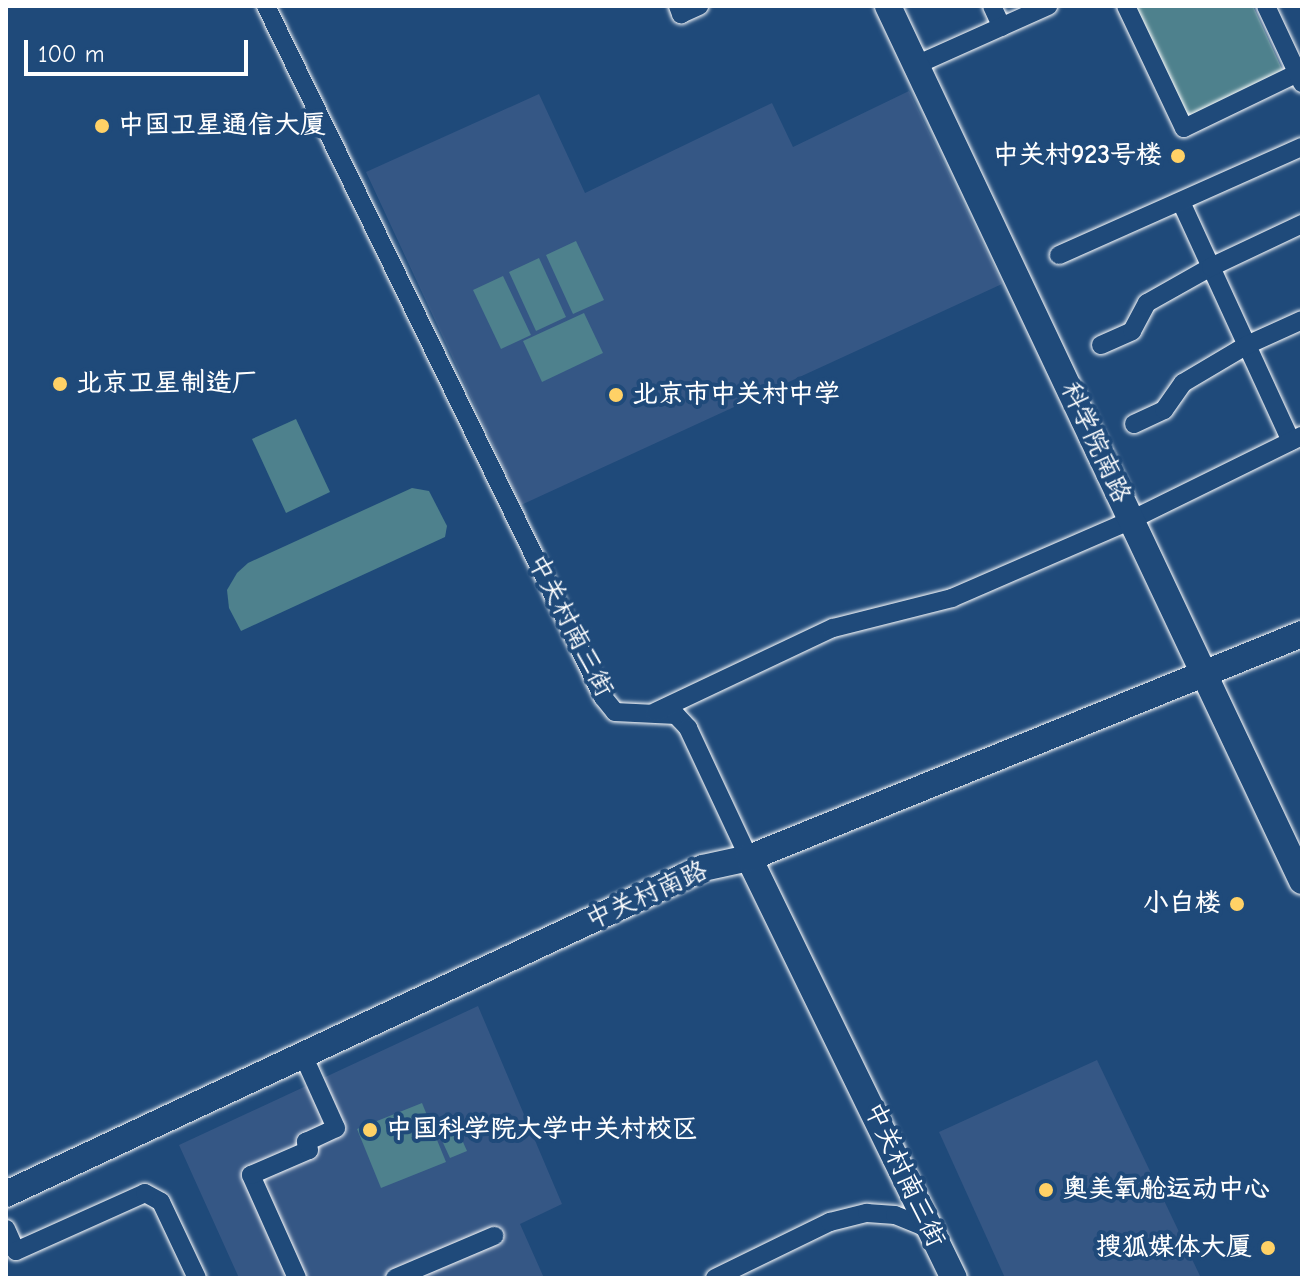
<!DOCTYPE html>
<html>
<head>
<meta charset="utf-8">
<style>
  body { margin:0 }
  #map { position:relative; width:1308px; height:1284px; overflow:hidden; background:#1f4a7a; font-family:"Comic Neue","LXGW WenKai TC",sans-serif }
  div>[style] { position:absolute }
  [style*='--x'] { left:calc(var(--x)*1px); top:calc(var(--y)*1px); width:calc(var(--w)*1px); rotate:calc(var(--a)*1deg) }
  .built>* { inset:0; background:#355785 }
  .green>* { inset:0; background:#4e818d }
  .roads { filter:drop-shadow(0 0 2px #fff) drop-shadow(0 0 2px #fff) }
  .street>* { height:18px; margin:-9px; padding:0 9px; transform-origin:9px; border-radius:9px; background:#1f4a7a }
  .secondary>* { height:26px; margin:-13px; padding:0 13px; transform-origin:13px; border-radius:13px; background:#1f4a7a }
  .dots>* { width:22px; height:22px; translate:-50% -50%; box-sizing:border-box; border:4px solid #1f4a7a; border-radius:50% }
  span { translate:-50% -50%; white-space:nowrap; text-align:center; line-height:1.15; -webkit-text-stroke:8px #1f4a7a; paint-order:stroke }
  .poi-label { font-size:26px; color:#fff; font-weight:700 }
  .left { translate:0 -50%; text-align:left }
  .right { translate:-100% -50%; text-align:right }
  .street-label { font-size:26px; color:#fff }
  .frame { position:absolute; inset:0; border:8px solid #fff; pointer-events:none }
  .scale { position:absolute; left:24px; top:40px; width:224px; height:36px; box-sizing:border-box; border:4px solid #fff; border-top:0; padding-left:10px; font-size:24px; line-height:28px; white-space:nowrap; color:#fff; -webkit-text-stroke:6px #1f4a7a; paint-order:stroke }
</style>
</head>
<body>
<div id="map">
  <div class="built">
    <i style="clip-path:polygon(909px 91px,1002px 284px,521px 505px,366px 172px,539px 94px,585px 193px,772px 103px,793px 147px)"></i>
    <i style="clip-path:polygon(478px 1006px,562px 1204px,520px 1224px,544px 1278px,239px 1278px,179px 1145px)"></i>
    <i style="clip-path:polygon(1097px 1060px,1201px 1278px,1005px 1278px,939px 1132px)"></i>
  </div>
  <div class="green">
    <i style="clip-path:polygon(1118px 6px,1253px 6px,1283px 71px,1176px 123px)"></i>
    <i style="clip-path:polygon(576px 241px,604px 300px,573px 314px,546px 255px)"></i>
    <i style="clip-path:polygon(539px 258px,566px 317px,536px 331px,509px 272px)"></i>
    <i style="clip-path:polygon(503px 276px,531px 335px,501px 349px,473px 290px)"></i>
    <i style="clip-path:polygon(584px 313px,603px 353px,542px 382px,523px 341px)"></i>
    <i style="clip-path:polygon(296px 419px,330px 492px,286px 513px,252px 439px)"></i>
    <i style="clip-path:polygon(412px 488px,429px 491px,447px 526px,445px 537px,241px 631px,229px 608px,227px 590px,237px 573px,248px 563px)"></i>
    <i style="clip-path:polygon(422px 1103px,446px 1162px,381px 1188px,357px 1129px)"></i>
    <i style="clip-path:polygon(450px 1113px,467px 1151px,450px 1158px,433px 1121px)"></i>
  </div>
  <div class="roads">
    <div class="street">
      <i style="--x:266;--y:6;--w:769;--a:64"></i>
      <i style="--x:603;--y:697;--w:19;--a:51"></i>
      <i style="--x:615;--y:712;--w:61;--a:2.8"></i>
      <i style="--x:676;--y:715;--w:18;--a:47"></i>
      <i style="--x:688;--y:728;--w:144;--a:64.9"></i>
      <i style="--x:678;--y:6;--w:9;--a:69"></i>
      <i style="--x:681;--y:14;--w:20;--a:-24"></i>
      <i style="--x:992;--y:6;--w:23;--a:65"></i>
      <i style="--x:1126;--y:6;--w:135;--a:64.6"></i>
      <i style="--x:1184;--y:128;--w:127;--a:-25.8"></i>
      <i style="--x:1266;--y:6;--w:85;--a:64.9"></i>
      <i style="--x:916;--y:65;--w:145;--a:-24.1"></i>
      <i style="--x:1181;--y:202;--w:263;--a:65.3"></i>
      <i style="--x:1059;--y:255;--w:266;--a:-24"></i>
      <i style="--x:1101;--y:345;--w:34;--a:-24"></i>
      <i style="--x:1132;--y:331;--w:32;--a:-62"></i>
      <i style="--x:1147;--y:303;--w:73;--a:-29.4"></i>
      <i style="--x:1211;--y:267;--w:101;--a:-25.3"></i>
      <i style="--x:1134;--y:424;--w:33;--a:-25"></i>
      <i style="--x:1164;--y:410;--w:33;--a:-55"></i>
      <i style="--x:1183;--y:383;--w:74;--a:-30.7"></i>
      <i style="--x:1247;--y:345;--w:60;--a:-24.4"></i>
      <i style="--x:655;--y:712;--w:197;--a:-25.3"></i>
      <i style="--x:833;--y:628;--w:123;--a:-14.1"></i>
      <i style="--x:952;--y:598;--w:195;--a:-23.5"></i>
      <i style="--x:1131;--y:520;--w:191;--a:-26.2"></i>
      <i style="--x:6;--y:1229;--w:24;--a:66"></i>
      <i style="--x:16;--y:1251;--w:141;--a:-24.2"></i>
      <i style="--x:145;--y:1193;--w:18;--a:29"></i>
      <i style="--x:161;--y:1202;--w:84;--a:64.7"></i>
      <i style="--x:297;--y:1278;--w:113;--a:-114.1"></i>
      <i style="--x:251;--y:1175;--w:63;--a:-23.3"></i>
      <i style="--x:309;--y:1150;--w:9;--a:-111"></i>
      <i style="--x:306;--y:1142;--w:33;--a:-25"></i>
      <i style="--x:336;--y:1128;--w:80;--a:-114.3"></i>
      <i style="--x:395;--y:1278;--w:108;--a:-23"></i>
      <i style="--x:715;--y:1278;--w:128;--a:-26"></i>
      <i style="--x:830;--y:1222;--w:38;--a:-14"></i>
      <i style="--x:867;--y:1213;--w:28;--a:4"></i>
      <i style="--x:895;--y:1215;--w:35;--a:22"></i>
    </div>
    <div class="secondary">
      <i style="--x:888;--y:6;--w:968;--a:64.68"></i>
      <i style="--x:749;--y:858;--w:467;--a:64"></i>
      <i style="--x:6;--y:1194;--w:769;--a:-25.07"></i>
      <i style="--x:703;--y:868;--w:47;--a:-12.3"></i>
      <i style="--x:749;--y:858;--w:597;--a:-22.05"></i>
    </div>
  </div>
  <div class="dots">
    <i style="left:102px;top:126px;background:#ffd166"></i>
    <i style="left:1178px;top:156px;background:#ffd166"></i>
    <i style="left:60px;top:384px;background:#ffd166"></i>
    <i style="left:616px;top:395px;background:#ffd166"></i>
    <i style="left:1237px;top:904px;background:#ffd166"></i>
    <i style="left:370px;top:1130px;background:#ffd166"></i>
    <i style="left:1046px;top:1190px;background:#ffd166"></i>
    <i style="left:1268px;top:1248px;background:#ffd166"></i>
  </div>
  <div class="poi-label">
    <span class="left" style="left:118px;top:126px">中国卫星通信大厦</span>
    <span class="right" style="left:1162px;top:156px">中关村923号楼</span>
    <span class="left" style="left:76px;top:384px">北京卫星制造厂</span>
    <span class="left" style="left:632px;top:395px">北京市中关村中学</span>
    <span class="right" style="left:1221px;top:904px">小白楼</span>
    <span class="left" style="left:386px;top:1130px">中国科学院大学中关村校区</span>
    <span class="left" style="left:1062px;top:1190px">奥美氧舱运动中心</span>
    <span class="right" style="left:1252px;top:1248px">搜狐媒体大厦</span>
  </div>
  <div class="street-label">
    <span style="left:1095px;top:443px;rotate:65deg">科学院南路</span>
    <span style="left:570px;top:626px;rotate:63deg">中关村南三街</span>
    <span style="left:647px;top:896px;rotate:-24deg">中关村南路</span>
    <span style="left:904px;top:1175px;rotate:65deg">中关村南三街</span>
  </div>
  <div class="frame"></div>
  <div class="scale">100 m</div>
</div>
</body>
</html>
